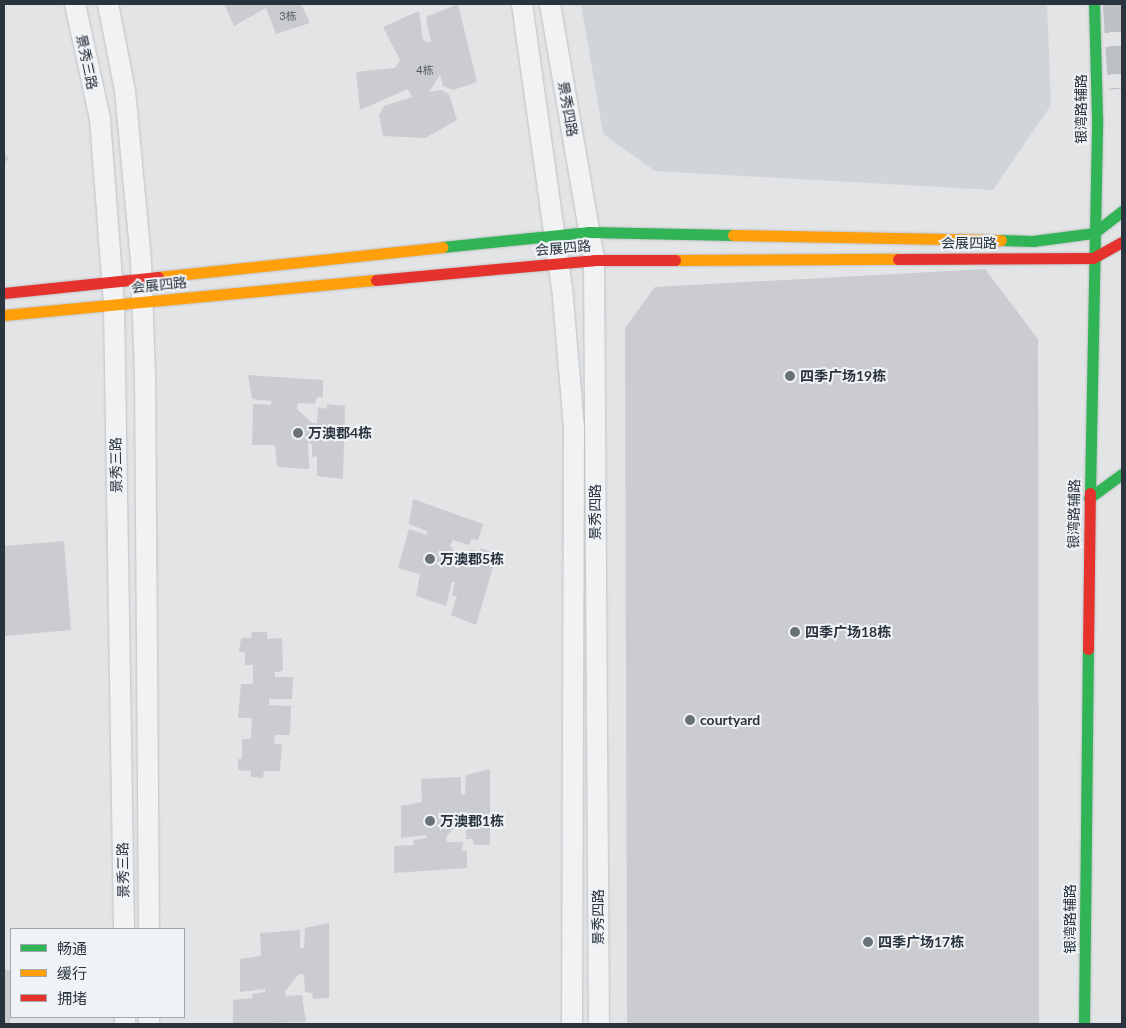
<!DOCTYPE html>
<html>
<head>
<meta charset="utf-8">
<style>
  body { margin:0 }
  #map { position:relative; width:1126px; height:1028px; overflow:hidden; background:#e2e4e6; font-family:Lato,"Noto Sans SC",sans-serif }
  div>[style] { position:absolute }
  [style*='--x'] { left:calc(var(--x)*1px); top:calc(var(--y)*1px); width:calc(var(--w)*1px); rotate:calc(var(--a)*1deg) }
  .built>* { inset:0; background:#d1d4d9 }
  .building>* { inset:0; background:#cacccf }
  .highway-tunnel>* { height:28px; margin-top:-14px; transform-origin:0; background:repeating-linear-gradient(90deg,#bdc1c5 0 28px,transparent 0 42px) }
  .roads { filter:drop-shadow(0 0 1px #c0c2c4) drop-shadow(0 0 1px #c0c2c4) }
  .street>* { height:20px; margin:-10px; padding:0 10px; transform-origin:10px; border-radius:10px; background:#f1f2f4 }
  .fast>* { height:11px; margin:-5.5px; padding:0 5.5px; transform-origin:5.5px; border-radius:5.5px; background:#30b455 }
  .slow>* { height:11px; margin:-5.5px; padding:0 5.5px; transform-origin:5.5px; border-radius:5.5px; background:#ff9f0a }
  .jam>* { height:11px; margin:-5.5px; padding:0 5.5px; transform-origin:5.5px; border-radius:5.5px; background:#e5322d }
  .dots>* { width:14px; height:14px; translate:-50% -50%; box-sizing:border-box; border:2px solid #f0f3f6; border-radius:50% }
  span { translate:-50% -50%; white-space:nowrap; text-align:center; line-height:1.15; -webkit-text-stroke:4px #f0f3f6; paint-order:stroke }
  .number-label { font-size:11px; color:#535b64 }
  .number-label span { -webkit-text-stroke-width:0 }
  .street-label { font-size:14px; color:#2a343f }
  .poi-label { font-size:14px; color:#2a343f; font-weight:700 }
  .left { translate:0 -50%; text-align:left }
  .frame { position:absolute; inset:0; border:5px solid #2a343f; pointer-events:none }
  .legend { position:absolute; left:10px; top:928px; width:175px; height:90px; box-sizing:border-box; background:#f0f3f6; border:1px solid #a1a7ad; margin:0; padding:6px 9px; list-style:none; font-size:15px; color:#2a343f }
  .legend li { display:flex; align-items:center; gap:10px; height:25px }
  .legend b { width:25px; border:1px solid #a1a7ad }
</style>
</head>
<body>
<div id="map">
  <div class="built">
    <i style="clip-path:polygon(581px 4px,1047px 4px,1051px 105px,993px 190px,655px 171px,603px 134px)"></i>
  </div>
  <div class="building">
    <i style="clip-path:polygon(224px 4px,301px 4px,310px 23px,276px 34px,266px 8px,234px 26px)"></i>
    <i style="clip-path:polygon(458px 4px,477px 82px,453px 90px,443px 86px,440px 75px,429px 92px,441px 90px,449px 94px,457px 120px,425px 138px,383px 136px,379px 115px,384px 106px,412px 97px,408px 89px,360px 110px,356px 72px,395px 68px,400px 60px,383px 27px,419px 11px,423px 41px,431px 42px,426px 17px)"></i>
    <i style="clip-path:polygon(4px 153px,9px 158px,4px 163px)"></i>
    <i style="clip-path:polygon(985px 269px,1038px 339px,1039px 1023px,627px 1024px,625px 328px,655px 287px)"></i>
    <i style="clip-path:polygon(248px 375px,323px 380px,323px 397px,317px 397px,315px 404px,298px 403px,297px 409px,312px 423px,317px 423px,318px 407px,327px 409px,327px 404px,345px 406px,343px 479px,317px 476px,317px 456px,312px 457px,312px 444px,308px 443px,309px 469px,277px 467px,275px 445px,252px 445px,253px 404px,271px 405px,271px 401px,252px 399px)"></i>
    <i style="clip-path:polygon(413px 499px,483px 524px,478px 540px,472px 539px,469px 545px,453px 540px,450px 545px,461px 563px,466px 564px,471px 549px,480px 553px,481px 548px,497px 554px,476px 625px,451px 615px,457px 596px,452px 596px,455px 582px,452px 582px,446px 606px,416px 596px,420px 574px,398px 568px,409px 529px,427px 535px,427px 531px,409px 524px)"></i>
    <i style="clip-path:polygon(64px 541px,71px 630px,4px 636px,4px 546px)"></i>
    <i style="clip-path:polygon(252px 632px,267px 632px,267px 639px,282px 638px,283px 671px,275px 672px,275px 677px,293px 677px,292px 699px,269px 699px,269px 705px,291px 706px,290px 735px,275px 735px,274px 744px,282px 744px,280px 771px,264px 771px,263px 778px,251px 777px,251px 771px,238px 770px,238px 759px,242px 759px,242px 739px,251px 739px,252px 718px,238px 718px,241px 684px,253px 684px,253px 665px,245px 665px,245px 652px,239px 652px,241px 638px,251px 638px)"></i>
    <i style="clip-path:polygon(490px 769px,490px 845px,474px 845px,473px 839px,466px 839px,466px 821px,460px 821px,446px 837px,447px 842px,463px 842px,462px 851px,467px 851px,467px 868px,394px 873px,394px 846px,414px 845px,413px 840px,426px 838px,426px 835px,401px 838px,401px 806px,422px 802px,421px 779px,461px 777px,461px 795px,465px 794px,466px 775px)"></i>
    <i style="clip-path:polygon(329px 923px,329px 998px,313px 999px,312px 993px,305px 992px,304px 975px,299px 974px,285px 991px,286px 996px,302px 995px,306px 1022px,233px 1024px,233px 1000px,253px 998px,252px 994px,265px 992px,265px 989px,240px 992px,240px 959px,261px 956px,260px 933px,300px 930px,300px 948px,304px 948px,305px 928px)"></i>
    <i style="clip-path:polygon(4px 969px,11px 971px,10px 1024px,4px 1024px)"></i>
  </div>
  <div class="highway-tunnel">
    <i style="--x:1117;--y:4;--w:85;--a:86.6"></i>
  </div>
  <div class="roads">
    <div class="street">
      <i style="--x:75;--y:4;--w:118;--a:77.7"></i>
      <i style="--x:100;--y:119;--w:187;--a:85.7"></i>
      <i style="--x:114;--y:305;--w:624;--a:89.08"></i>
      <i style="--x:108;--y:4;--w:89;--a:78.9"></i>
      <i style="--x:125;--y:91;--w:171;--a:84.6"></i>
      <i style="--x:141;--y:261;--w:113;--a:88"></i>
      <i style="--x:145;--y:374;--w:555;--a:89.59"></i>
      <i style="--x:522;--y:4;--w:286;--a:82"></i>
      <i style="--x:562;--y:287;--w:142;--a:85.1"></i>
      <i style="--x:574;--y:428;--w:596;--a:90.19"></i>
      <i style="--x:550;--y:4;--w:260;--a:80.2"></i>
      <i style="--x:594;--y:260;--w:764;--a:89.63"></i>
      <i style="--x:125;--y:1017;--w:7;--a:90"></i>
      <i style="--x:149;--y:1017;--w:7;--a:90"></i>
    </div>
    <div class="fast">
      <i style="--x:1001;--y:240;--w:32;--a:2"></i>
      <i style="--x:1033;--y:241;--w:62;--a:-7.5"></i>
      <i style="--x:1094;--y:233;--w:36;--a:-38"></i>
      <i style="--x:442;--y:247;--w:148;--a:-5.8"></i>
      <i style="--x:589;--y:232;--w:144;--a:1.2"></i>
      <i style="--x:1090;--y:493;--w:375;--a:-88.9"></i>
      <i style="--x:1097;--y:118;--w:114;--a:-91.5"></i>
      <i style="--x:1089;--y:498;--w:41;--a:-36"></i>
      <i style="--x:1084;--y:1024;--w:375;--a:-89.4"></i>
    </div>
    <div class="slow">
      <i style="--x:733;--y:235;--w:268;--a:1.1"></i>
      <i style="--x:675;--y:260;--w:223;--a:-0.3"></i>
      <i style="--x:158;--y:277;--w:286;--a:-6"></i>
      <i style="--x:4;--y:315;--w:374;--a:-5.4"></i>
    </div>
    <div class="jam">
      <i style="--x:898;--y:259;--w:195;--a:-0.3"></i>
      <i style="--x:1093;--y:258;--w:33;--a:-29"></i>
      <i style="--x:376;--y:280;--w:219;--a:-5.2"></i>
      <i style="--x:594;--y:260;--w:81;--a:0"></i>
      <i style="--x:4;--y:293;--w:155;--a:-5.9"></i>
      <i style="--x:1088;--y:649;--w:156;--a:-89.3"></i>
    </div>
  </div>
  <div class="dots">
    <i style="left:790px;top:376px;background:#6a7279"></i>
    <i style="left:298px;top:433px;background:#6a7279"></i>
    <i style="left:430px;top:559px;background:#6a7279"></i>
    <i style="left:795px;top:632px;background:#6a7279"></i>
    <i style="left:690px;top:720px;background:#6a7279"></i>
    <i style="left:430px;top:821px;background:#6a7279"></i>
    <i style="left:868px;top:942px;background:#6a7279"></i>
  </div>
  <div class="number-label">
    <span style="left:288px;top:16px">3栋</span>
    <span style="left:425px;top:70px">4栋</span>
  </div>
  <div class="street-label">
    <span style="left:87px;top:62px;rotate:78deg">景秀三路</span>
    <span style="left:568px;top:109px;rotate:80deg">景秀四路</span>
    <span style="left:1081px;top:109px;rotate:-90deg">银湾路辅路</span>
    <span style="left:969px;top:243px">会展四路</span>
    <span style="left:563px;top:248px;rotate:-5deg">会展四路</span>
    <span style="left:159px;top:285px;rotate:-6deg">会展四路</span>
    <span style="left:116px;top:465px;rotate:-91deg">景秀三路</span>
    <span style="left:595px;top:512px;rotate:-90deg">景秀四路</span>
    <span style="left:1074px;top:514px;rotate:-89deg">银湾路辅路</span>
    <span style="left:123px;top:870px;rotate:-91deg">景秀三路</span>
    <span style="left:598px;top:917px;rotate:-90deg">景秀四路</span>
    <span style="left:1070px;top:919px;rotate:-90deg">银湾路辅路</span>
  </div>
  <div class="poi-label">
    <span class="left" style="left:800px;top:376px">四季广场19栋</span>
    <span class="left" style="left:308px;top:433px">万澳郡4栋</span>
    <span class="left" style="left:440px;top:559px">万澳郡5栋</span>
    <span class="left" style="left:805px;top:632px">四季广场18栋</span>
    <span class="left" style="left:700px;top:720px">courtyard</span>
    <span class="left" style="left:440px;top:821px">万澳郡1栋</span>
    <span class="left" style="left:878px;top:942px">四季广场17栋</span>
  </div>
  <div class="frame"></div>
  <ul class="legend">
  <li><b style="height:6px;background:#30b455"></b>畅通</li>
  <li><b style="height:6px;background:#ff9f0a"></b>缓行</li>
  <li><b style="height:6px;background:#e5322d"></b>拥堵</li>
  </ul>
</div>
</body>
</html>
